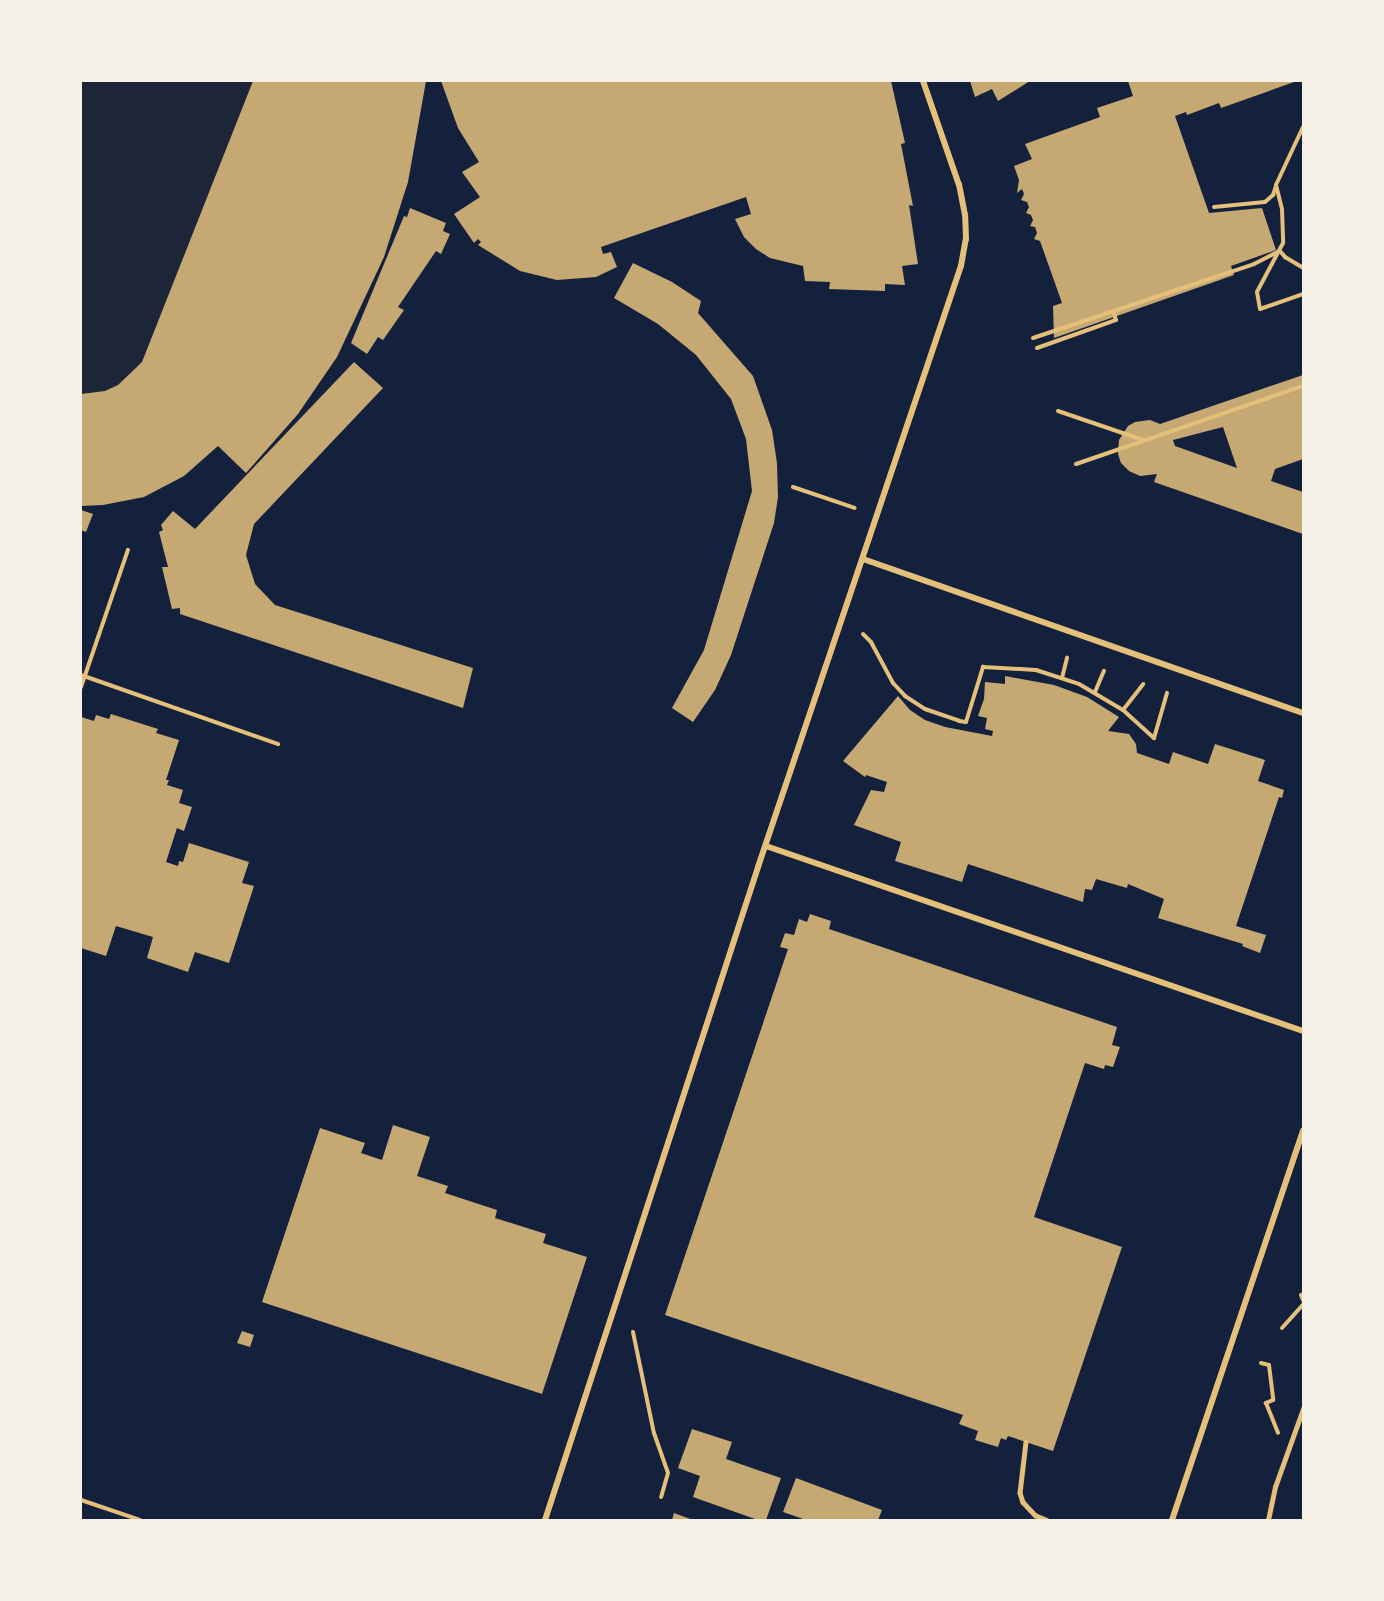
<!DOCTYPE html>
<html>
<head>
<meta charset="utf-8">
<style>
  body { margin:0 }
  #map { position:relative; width:1384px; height:1601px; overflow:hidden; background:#14213d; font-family:Signika,sans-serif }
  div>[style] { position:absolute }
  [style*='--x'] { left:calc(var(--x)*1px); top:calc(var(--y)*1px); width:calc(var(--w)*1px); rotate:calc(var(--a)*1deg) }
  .green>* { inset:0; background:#1d2539 }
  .building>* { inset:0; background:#c6a872 }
  .path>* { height:4px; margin:-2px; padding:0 2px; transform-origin:2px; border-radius:2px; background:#e5c07b }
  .service>* { height:4.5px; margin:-2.25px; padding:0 2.25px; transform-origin:2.25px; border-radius:2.25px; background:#e5c07b }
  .minor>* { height:6px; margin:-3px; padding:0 3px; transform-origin:3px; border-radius:3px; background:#e5c07b }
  span { translate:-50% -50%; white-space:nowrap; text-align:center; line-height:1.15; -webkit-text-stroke:6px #f6f1e7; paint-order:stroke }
  .frame { position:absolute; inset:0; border:82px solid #f6f1e7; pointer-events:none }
</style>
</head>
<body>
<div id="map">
  <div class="green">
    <i style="clip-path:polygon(81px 81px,253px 81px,142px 362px,118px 385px,105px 391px,81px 394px)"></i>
  </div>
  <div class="building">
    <i style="clip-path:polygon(253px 81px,426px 81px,408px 182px,384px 257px,337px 357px,298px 414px,246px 473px,218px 446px,184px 476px,144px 497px,103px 505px,81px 506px,81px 394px,105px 391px,118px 385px,142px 362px)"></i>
    <i style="clip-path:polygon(441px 81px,891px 81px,905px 143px,901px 144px,913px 206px,909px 205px,918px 264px,902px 266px,905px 285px,885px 284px,885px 291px,829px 289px,830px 282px,805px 281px,803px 266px,770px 258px,756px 249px,744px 237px,735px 219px,751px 214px,746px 197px,601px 247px,603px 254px,611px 252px,617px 267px,596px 277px,557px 280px,520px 271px,478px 245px,481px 242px,478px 239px,474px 243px,454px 214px,480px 197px,462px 172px,479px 162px,458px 128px)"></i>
    <i style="clip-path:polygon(970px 81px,1030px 81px,998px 101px,992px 89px,975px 97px)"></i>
    <i style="clip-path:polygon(1128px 81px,1297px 81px,1221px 108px,1219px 103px,1187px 115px,1186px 112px,1175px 116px,1209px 213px,1262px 208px,1276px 250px,1231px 266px,1234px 275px,1054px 338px,1053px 306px,1062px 303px,1040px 241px,1034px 239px,1037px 233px,1035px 227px,1030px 226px,1033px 220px,1031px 215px,1026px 213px,1029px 207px,1027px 202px,1021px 200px,1024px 194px,1022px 189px,1017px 193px,1019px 180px,1014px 166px,1032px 159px,1025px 144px,1100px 117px,1097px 108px,1133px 96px)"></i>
    <i style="clip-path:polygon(410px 208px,446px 223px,443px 231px,450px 234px,441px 254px,436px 251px,398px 307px,404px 310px,383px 340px,378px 337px,367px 354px,351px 343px,404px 216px,407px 217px)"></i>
    <i style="clip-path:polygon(633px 263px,672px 282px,701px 301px,698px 313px,753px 376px,772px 430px,777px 463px,778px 497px,774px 523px,731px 655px,715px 690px,693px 722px,672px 708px,704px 650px,752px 491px,746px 439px,731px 399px,696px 355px,658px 324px,614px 298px)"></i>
    <i style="clip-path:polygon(354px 362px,383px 388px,254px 524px,246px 555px,255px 584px,275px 605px,473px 668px,463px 708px,180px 614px,180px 608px,172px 609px,162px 567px,168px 567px,159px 532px,163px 530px,161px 525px,173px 511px,195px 529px)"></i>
    <i style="clip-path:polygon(evenodd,1303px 375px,1303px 459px,1275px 469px,1271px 481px,1303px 492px,1303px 534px,1154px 482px,1157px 474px,1140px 476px,1129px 471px,1121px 463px,1118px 454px,1119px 440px,1128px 426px,1135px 422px,1150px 420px,1160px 424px,1303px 375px,1223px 427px,1237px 468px,1175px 446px,1173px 440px,1223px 427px)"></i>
    <i style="clip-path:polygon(81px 510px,93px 514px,86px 532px,81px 530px)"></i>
    <i style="clip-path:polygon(1005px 676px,1054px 685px,1087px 697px,1119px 717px,1108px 731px,1129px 734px,1136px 744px,1137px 753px,1169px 764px,1173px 752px,1208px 764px,1215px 744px,1265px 760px,1258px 781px,1284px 790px,1282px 798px,1279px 797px,1236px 926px,1266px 935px,1260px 953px,1242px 946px,1243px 944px,1158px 918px,1164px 899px,1128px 884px,1127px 888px,1096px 879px,1092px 890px,1085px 889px,1083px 902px,968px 864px,962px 882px,895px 861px,901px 842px,854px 825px,871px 790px,884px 792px,887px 782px,866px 775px,865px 777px,843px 761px,898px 696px,910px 710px,925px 720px,945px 727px,992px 736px,993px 731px,985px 729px,987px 718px,978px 716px,984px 699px,985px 682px,1005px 684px)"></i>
    <i style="clip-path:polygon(111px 714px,158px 729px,156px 733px,179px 740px,166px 780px,169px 780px,167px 785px,183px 790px,179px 803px,192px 807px,184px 831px,177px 828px,166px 862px,178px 866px,179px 861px,183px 862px,189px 843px,249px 862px,242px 883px,254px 886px,229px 963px,195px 952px,188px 972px,147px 958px,153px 937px,116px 926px,106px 956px,81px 948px,81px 717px,94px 721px,96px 715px,109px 719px)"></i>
    <i style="clip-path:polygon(810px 914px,831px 921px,829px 929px,1117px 1027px,1112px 1045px,1120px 1047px,1113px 1067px,1105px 1065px,1104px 1069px,1085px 1063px,1034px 1217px,1122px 1247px,1053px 1451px,1008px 1436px,1006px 1440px,1001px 1438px,998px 1447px,975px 1440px,978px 1431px,959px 1424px,963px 1415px,665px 1315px,788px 949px,780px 947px,785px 933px,794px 935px,799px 919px,807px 922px)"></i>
    <i style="clip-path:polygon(393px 1125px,430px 1137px,417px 1176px,448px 1186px,445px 1193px,497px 1210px,495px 1218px,546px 1234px,543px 1243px,587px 1257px,542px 1394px,262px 1302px,320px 1128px,365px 1143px,361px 1153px,382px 1160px)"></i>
    <i style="clip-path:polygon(242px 1331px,254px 1335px,250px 1347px,237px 1343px)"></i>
    <i style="clip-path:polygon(692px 1429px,732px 1442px,726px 1459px,781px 1478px,766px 1520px,758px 1520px,693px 1497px,700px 1476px,678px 1468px)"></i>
    <i style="clip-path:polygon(796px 1478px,882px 1510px,878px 1520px,806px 1520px,783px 1512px)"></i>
    <i style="clip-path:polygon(674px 1513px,693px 1520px,672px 1520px)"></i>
  </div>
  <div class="path">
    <i style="--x:1303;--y:127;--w:64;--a:115"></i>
    <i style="--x:1276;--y:185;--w:25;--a:76"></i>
    <i style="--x:1282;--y:209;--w:34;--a:88"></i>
    <i style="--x:1283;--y:243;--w:55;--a:118"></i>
    <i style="--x:1257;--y:292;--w:17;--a:80"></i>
    <i style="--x:1260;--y:309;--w:46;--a:-19.2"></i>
    <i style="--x:1214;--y:207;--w:51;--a:-5.6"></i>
    <i style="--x:1265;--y:202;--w:11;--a:-41"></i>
    <i style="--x:1273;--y:195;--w:9;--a:-72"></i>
    <i style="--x:1033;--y:338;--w:233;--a:-18.5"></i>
    <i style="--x:1254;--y:264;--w:29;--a:-27"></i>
    <i style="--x:1280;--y:251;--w:8;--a:50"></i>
    <i style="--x:1285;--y:257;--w:21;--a:31"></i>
    <i style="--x:1037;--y:348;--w:84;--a:-19.5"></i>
    <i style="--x:1116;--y:320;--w:9;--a:-108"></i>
    <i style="--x:1058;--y:411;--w:90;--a:18.8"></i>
    <i style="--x:1076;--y:464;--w:240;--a:-19"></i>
    <i style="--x:793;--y:487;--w:65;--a:18.7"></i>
    <i style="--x:863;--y:634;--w:11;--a:45"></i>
    <i style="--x:871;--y:642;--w:47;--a:61.8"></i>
    <i style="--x:893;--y:683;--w:18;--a:47"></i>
    <i style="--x:905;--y:696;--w:24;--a:33"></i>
    <i style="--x:925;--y:709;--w:36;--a:19"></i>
    <i style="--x:959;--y:721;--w:7;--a:8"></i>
    <i style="--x:966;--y:722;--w:58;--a:-72.8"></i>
    <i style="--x:983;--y:667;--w:53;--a:3.2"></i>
    <i style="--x:1036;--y:670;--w:45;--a:18"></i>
    <i style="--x:1079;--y:684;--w:51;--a:30.6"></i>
    <i style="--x:1123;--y:710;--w:42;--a:42.1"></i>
    <i style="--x:1154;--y:738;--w:47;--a:-73.9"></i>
    <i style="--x:81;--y:675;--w:209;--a:19.3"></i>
    <i style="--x:1062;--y:678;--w:21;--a:-76"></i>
    <i style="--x:81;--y:687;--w:145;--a:-71.1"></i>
    <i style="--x:1095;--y:692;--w:23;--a:-67"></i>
    <i style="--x:1123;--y:710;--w:33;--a:-52"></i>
    <i style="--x:1303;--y:1294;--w:2;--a:153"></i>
    <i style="--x:1301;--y:1295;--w:5;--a:68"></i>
    <i style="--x:1282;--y:1328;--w:31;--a:-48"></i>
    <i style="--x:633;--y:1332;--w:103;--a:78.3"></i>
    <i style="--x:654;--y:1433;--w:42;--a:70.7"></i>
    <i style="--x:668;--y:1473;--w:25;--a:106"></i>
    <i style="--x:1261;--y:1363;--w:8;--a:14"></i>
    <i style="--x:1269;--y:1365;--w:35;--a:83"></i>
    <i style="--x:1273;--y:1400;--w:8;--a:157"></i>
    <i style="--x:1266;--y:1403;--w:32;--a:68"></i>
    <i style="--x:81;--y:1500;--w:62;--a:18.7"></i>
  </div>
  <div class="service">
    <i style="--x:1026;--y:1442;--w:51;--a:96.7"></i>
    <i style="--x:1020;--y:1493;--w:9;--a:72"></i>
    <i style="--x:1023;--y:1502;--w:18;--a:47"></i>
    <i style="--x:1035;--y:1515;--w:13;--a:23"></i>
    <i style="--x:1268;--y:1520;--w:34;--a:-78"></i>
    <i style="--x:1275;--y:1487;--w:83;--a:-70.3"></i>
  </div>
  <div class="minor">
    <i style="--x:863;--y:559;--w:466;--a:19.3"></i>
    <i style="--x:766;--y:846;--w:568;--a:19.01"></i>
    <i style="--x:545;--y:1520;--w:687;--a:-71.93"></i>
    <i style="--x:758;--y:867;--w:634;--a:-71.34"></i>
    <i style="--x:961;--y:266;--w:27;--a:-80"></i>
    <i style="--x:966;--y:239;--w:24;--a:-92"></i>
    <i style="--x:965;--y:215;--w:31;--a:-101"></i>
    <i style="--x:959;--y:185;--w:110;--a:-109.1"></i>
    <i style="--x:1172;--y:1520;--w:411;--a:-71.4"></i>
  </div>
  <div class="frame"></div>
</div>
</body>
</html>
